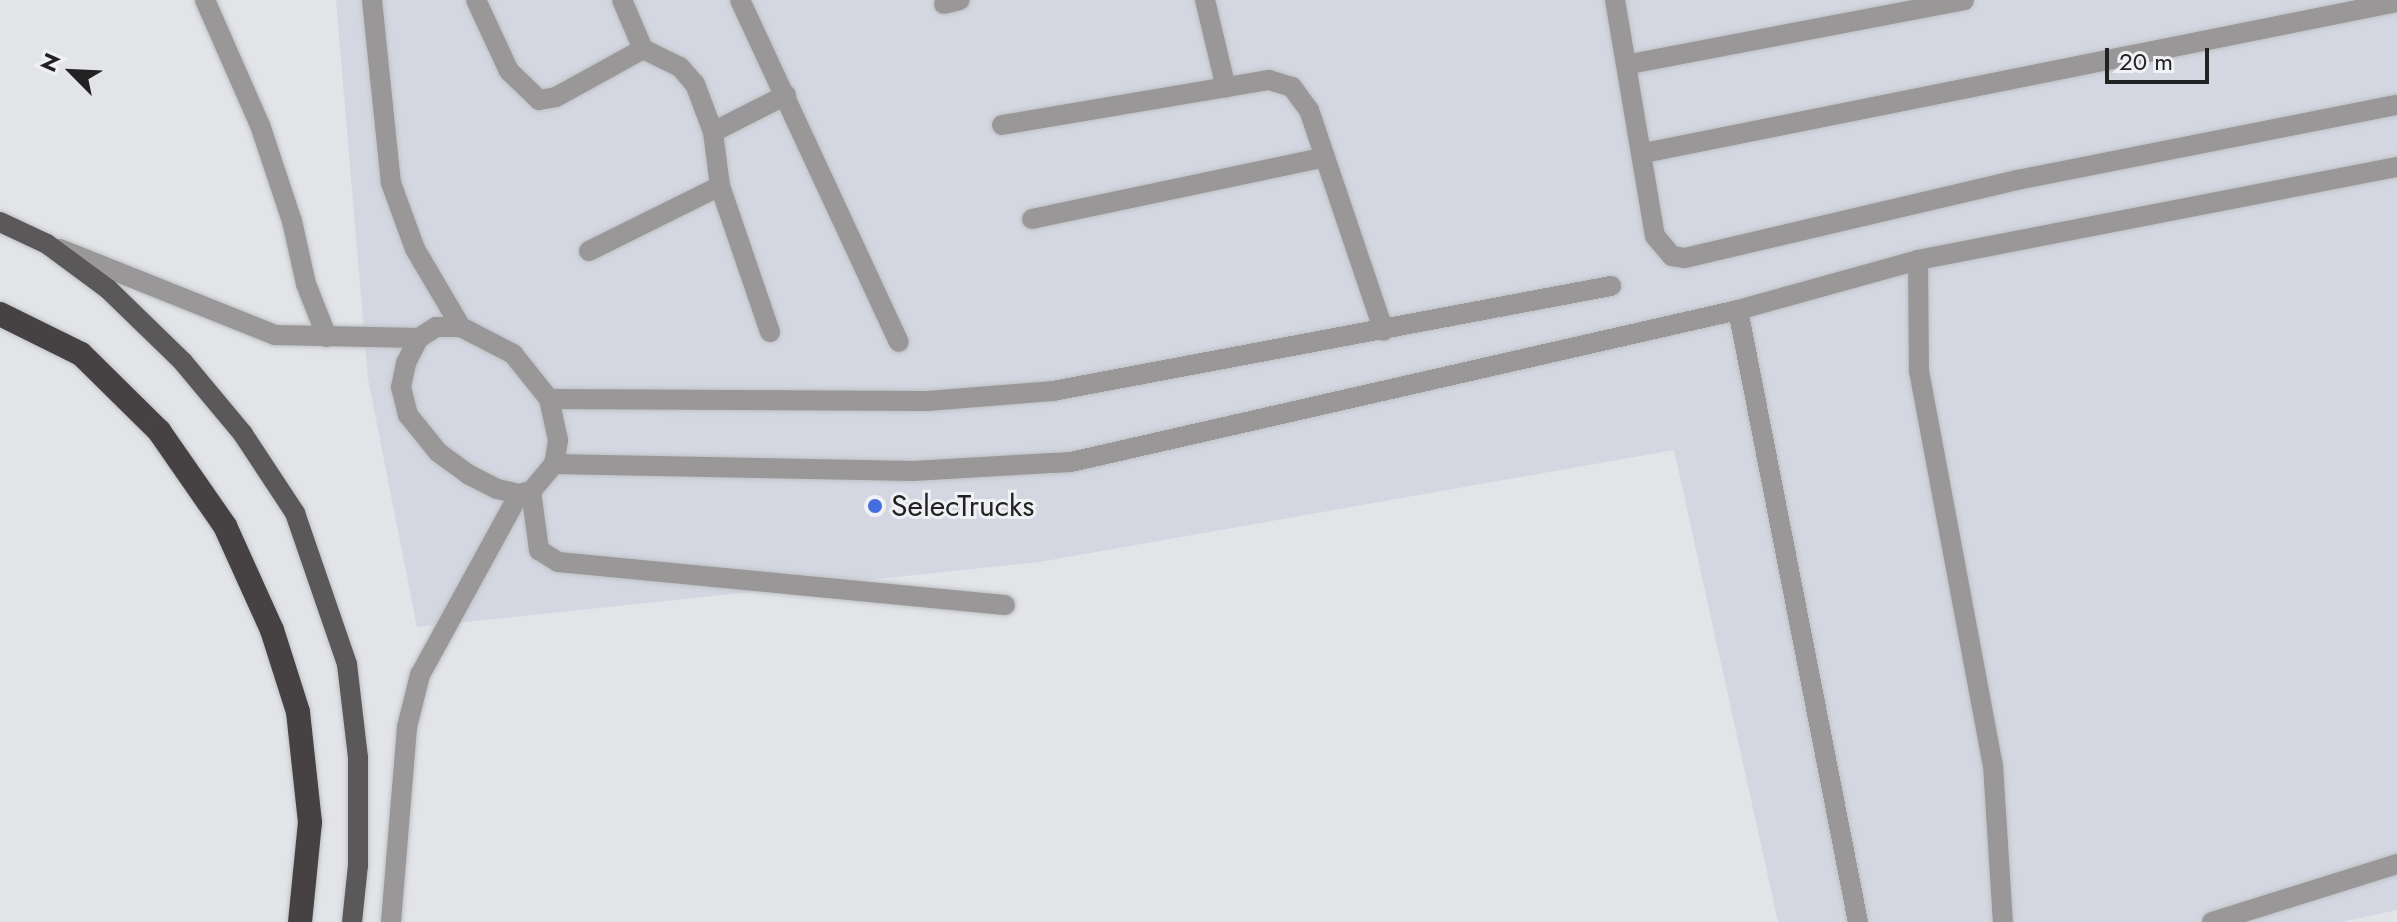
<!DOCTYPE html>
<html>
<head>
<meta charset="utf-8">
<style>
  body { margin:0 }
  #map { position:relative; width:2397px; height:922px; overflow:hidden; background:#e2e4e8; font-family:Jost,sans-serif }
  div>[style] { position:absolute }
  [style*='--x'] { left:calc(var(--x)*1px); top:calc(var(--y)*1px); width:calc(var(--w)*1px); rotate:calc(var(--a)*1deg) }
  .built>* { inset:0; background:#d4d7e2 }
  .roads { filter:drop-shadow(0 0 2px #bfc1c5) drop-shadow(0 0 2px #bfc1c5) }
  .lane>* { height:20px; margin:-10px; padding:0 10px; transform-origin:10px; border-radius:10px; background:#999797 }
  .primary>* { height:20px; margin:-10px; padding:0 10px; transform-origin:10px; border-radius:10px; background:#5b5859 }
  .highway>* { height:24px; margin:-12px; padding:0 12px; transform-origin:12px; border-radius:12px; background:#464243 }
  .dots>* { width:22px; height:22px; translate:-50% -50%; box-sizing:border-box; border:4px solid #f0f1f5; border-radius:50% }
  span { translate:-50% -50%; white-space:nowrap; text-align:center; line-height:1.15; -webkit-text-stroke:6px #f0f1f5; paint-order:stroke }
  .poi-label { font-size:30px; color:#222223 }
  .left { translate:0 -50%; text-align:left }
  .north { position:absolute; left:32px; top:32px; width:80px; height:80px; -webkit-text-stroke:6px #f0f1f5; paint-order:stroke; rotate:294deg; font-size:22px; font-weight:700; line-height:32px; text-align:center; color:#222223 }
  .north::after { content:''; display:block; margin:auto; width:28px; height:36px; background:#222223; clip-path:polygon(50% 0,100% 100%,50% 72%,0 100%) }
  .scale { position:absolute; left:2105px; top:48px; width:104px; height:36px; box-sizing:border-box; border:4px solid #222223; border-top:0; padding-left:10px; font-size:24px; line-height:28px; white-space:nowrap; color:#222223; -webkit-text-stroke:6px #f0f1f5; paint-order:stroke }
</style>
</head>
<body>
<div id="map">
  <div class="built">
    <i style="clip-path:polygon(336px 0,2397px 0,2397px 910px,2341px 922px,1778px 922px,1674px 450px,1039px 562px,417px 627px,368px 379px)"></i>
  </div>
  <div class="roads">
    <div class="lane">
      <i style="--x:205;--y:0;--w:137;--a:66.3"></i>
      <i style="--x:260;--y:125;--w:101;--a:71.6"></i>
      <i style="--x:292;--y:221;--w:65;--a:77.5"></i>
      <i style="--x:306;--y:284;--w:57;--a:68.4"></i>
      <i style="--x:372;--y:0;--w:184;--a:84.1"></i>
      <i style="--x:391;--y:183;--w:70;--a:70"></i>
      <i style="--x:415;--y:249;--w:91;--a:59.5"></i>
      <i style="--x:476;--y:0;--w:78;--a:65.1"></i>
      <i style="--x:509;--y:71;--w:42;--a:44"></i>
      <i style="--x:539;--y:100;--w:17;--a:-10"></i>
      <i style="--x:556;--y:97;--w:99;--a:-28.9"></i>
      <i style="--x:643;--y:49;--w:53;--a:-113.2"></i>
      <i style="--x:740;--y:0;--w:377;--a:65.1"></i>
      <i style="--x:1205;--y:0;--w:90;--a:76.6"></i>
      <i style="--x:1615;--y:0;--w:239;--a:80.4"></i>
      <i style="--x:1655;--y:236;--w:26;--a:50"></i>
      <i style="--x:1672;--y:256;--w:13;--a:9"></i>
      <i style="--x:1685;--y:258;--w:341;--a:-13.2"></i>
      <i style="--x:2017;--y:180;--w:387;--a:-11.2"></i>
      <i style="--x:944;--y:4;--w:16;--a:-14"></i>
      <i style="--x:643;--y:49;--w:41;--a:25.9"></i>
      <i style="--x:680;--y:67;--w:23;--a:49"></i>
      <i style="--x:695;--y:84;--w:51;--a:69.4"></i>
      <i style="--x:1630;--y:64;--w:340;--a:-10.8"></i>
      <i style="--x:1002;--y:125;--w:271;--a:-9.6"></i>
      <i style="--x:1269;--y:80;--w:24;--a:17"></i>
      <i style="--x:1292;--y:87;--w:29;--a:54"></i>
      <i style="--x:1309;--y:110;--w:233;--a:71.3"></i>
      <i style="--x:1644;--y:153;--w:768;--a:-11.34"></i>
      <i style="--x:1032;--y:219;--w:299;--a:-11.9"></i>
      <i style="--x:60;--y:249;--w:232;--a:21.8"></i>
      <i style="--x:275;--y:335;--w:144;--a:1.2"></i>
      <i style="--x:589;--y:251;--w:146;--a:-26.4"></i>
      <i style="--x:1918;--y:260;--w:111;--a:89.5"></i>
      <i style="--x:1919;--y:371;--w:401;--a:79.4"></i>
      <i style="--x:1993;--y:765;--w:157;--a:86.4"></i>
      <i style="--x:1738;--y:310;--w:624;--a:78.91"></i>
      <i style="--x:436;--y:327;--w:25;--a:0"></i>
      <i style="--x:461;--y:327;--w:59;--a:27.4"></i>
      <i style="--x:513;--y:354;--w:58;--a:51.3"></i>
      <i style="--x:549;--y:399;--w:42;--a:77.6"></i>
      <i style="--x:558;--y:440;--w:24;--a:99"></i>
      <i style="--x:554;--y:464;--w:35;--a:130"></i>
      <i style="--x:531;--y:491;--w:12;--a:166"></i>
      <i style="--x:519;--y:494;--w:23;--a:-167"></i>
      <i style="--x:497;--y:489;--w:33;--a:-153"></i>
      <i style="--x:468;--y:474;--w:37;--a:-144"></i>
      <i style="--x:438;--y:452;--w:48;--a:-129"></i>
      <i style="--x:408;--y:415;--w:29;--a:-104"></i>
      <i style="--x:401;--y:387;--w:25;--a:-78"></i>
      <i style="--x:406;--y:363;--w:28;--a:-63"></i>
      <i style="--x:419;--y:338;--w:20;--a:-33"></i>
      <i style="--x:770;--y:332;--w:154;--a:-108.9"></i>
      <i style="--x:720;--y:186;--w:54;--a:-97.4"></i>
      <i style="--x:713;--y:132;--w:82;--a:-26.9"></i>
      <i style="--x:549;--y:399;--w:378;--a:0.3"></i>
      <i style="--x:927;--y:401;--w:126;--a:-4.5"></i>
      <i style="--x:1053;--y:391;--w:568;--a:-10.66"></i>
      <i style="--x:554;--y:464;--w:359;--a:1.1"></i>
      <i style="--x:913;--y:471;--w:158;--a:-3.3"></i>
      <i style="--x:1071;--y:462;--w:684;--a:-12.84"></i>
      <i style="--x:1738;--y:310;--w:187;--a:-15.5"></i>
      <i style="--x:1918;--y:260;--w:488;--a:-11"></i>
      <i style="--x:531;--y:491;--w:60;--a:82.3"></i>
      <i style="--x:539;--y:550;--w:22;--a:32"></i>
      <i style="--x:558;--y:562;--w:449;--a:5.5"></i>
      <i style="--x:391;--y:922;--w:196;--a:-85.3"></i>
      <i style="--x:407;--y:727;--w:54;--a:-76"></i>
      <i style="--x:420;--y:675;--w:206;--a:-61.3"></i>
      <i style="--x:2212;--y:922;--w:194;--a:-17.4"></i>
    </div>
    <div class="primary">
      <i style="--x:0;--y:222;--w:52;--a:25.1"></i>
      <i style="--x:47;--y:244;--w:76;--a:36.4"></i>
      <i style="--x:108;--y:289;--w:105;--a:44.2"></i>
      <i style="--x:183;--y:362;--w:94;--a:50.2"></i>
      <i style="--x:243;--y:434;--w:95;--a:56.6"></i>
      <i style="--x:295;--y:513;--w:160;--a:71"></i>
      <i style="--x:347;--y:664;--w:94;--a:83.3"></i>
      <i style="--x:358;--y:757;--w:108;--a:90"></i>
      <i style="--x:358;--y:865;--w:57;--a:96"></i>
    </div>
    <div class="highway">
      <i style="--x:0;--y:314;--w:90;--a:26.3"></i>
      <i style="--x:81;--y:354;--w:110;--a:44.6"></i>
      <i style="--x:159;--y:431;--w:116;--a:55.2"></i>
      <i style="--x:225;--y:526;--w:114;--a:65.7"></i>
      <i style="--x:272;--y:630;--w:86;--a:72.4"></i>
      <i style="--x:298;--y:712;--w:111;--a:83.8"></i>
      <i style="--x:310;--y:822;--w:100;--a:95.7"></i>
    </div>
  </div>
  <div class="dots">
    <i style="left:875px;top:506px;background:#446ddf"></i>
  </div>
  <div class="poi-label">
    <span class="left" style="left:891px;top:506px">SelecTrucks</span>
  </div>
  <div class="north">N</div>
  <div class="scale">20 m</div>
</div>
</body>
</html>
